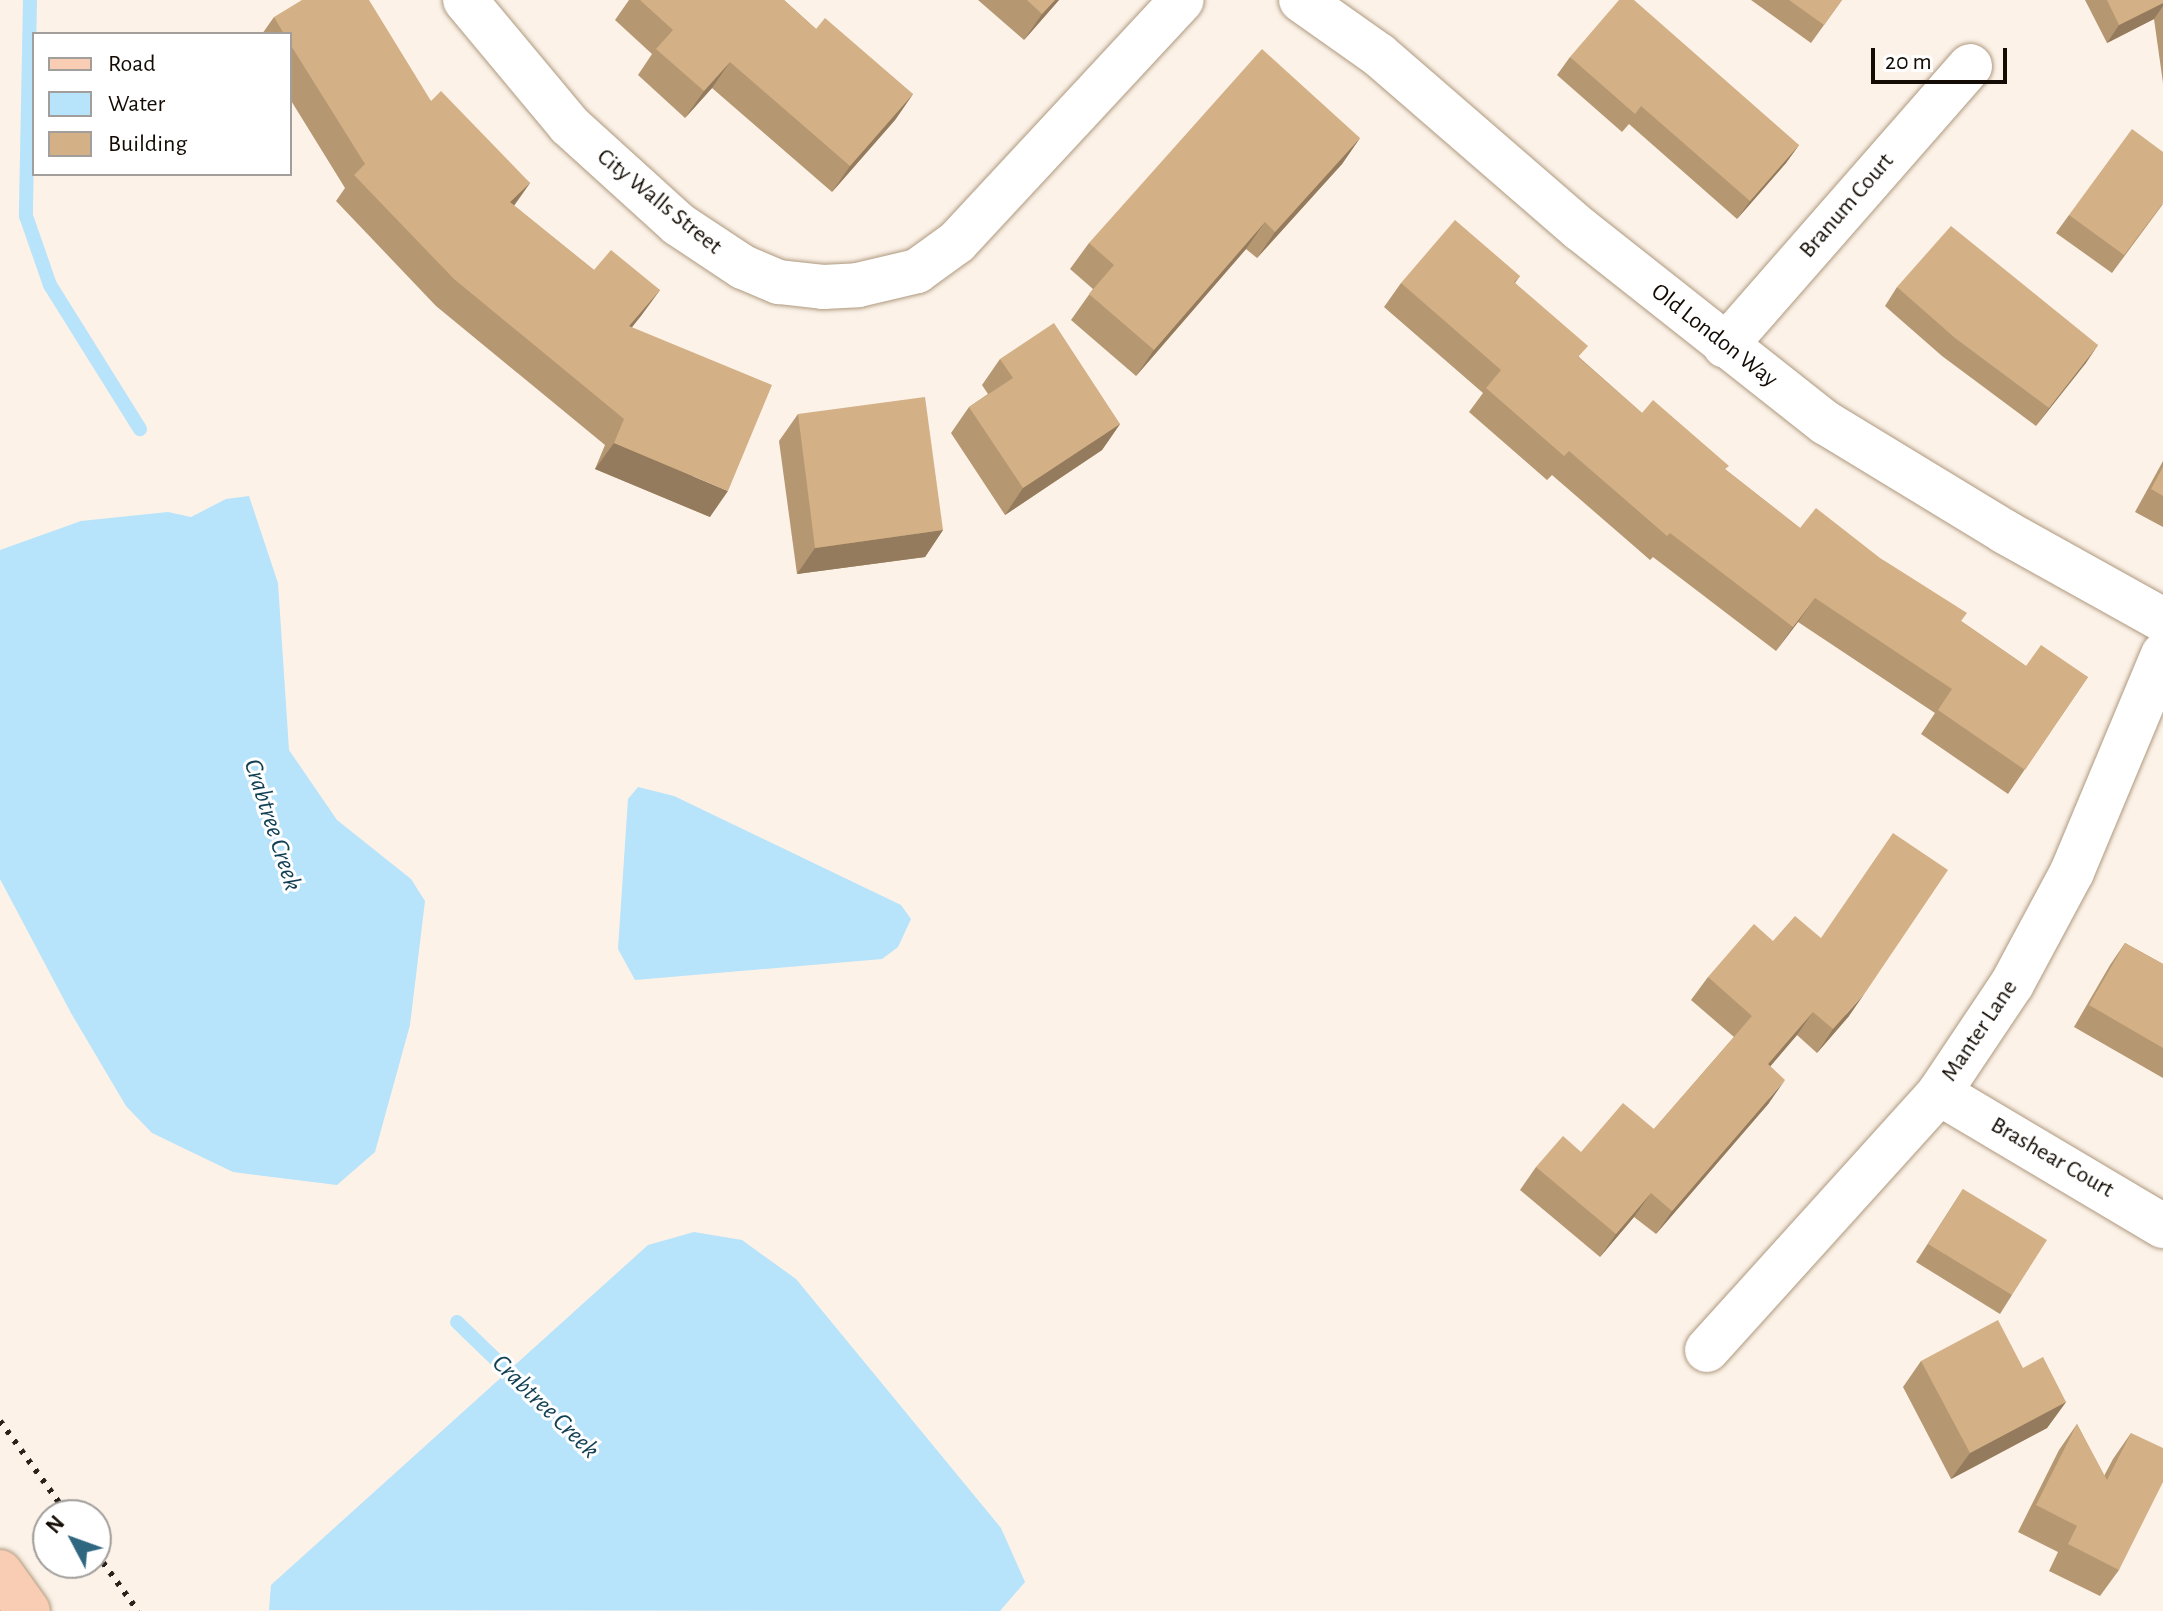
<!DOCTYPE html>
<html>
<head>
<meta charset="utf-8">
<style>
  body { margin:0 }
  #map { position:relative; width:2163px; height:1611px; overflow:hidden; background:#fcf2e8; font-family:"Alegreya Sans",sans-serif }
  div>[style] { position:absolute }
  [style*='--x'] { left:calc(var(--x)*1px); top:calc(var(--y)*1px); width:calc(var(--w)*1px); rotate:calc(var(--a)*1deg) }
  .water>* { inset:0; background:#b7e3fb }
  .stream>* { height:14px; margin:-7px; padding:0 7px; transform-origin:7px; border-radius:7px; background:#b7e3fb }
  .roads { filter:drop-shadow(0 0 2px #ae997f) drop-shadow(0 0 2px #ae997f) }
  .minor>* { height:44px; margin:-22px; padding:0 22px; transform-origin:22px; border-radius:22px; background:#fff }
  .major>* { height:44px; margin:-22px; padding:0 22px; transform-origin:22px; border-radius:22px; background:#f9cdb3 }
  .rail>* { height:6px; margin-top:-3px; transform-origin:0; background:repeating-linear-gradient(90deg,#2b231b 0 4px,transparent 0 12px) }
  .wall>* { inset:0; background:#b59772 }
  .shaded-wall>* { inset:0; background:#947b5d }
  .building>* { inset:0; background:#d3b085 }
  span { translate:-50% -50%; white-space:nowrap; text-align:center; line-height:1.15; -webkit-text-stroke:6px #fff; paint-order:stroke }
  .street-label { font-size:24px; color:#140c04 }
  .water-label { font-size:26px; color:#113f54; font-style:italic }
  .legend { position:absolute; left:32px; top:32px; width:260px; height:144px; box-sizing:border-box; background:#fff; border:2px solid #a19e9b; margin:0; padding:10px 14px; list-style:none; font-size:24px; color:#140c04 }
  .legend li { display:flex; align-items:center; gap:16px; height:40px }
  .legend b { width:40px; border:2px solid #a19e9b }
  .north { position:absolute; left:32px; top:1499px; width:80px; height:80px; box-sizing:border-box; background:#fff; border:2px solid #a19e9b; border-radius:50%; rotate:311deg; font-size:22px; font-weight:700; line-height:32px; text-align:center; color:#140c04 }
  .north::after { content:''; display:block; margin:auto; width:28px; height:36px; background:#2f6781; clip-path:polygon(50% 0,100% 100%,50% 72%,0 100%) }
  .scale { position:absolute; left:1871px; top:48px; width:136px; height:36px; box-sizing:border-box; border:4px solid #140c04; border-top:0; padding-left:10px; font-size:24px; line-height:28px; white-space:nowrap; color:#140c04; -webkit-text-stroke:6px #fff; paint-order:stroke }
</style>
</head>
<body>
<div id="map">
  <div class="water">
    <i style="clip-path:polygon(249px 496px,278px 583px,289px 750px,337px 820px,411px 879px,425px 901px,410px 1025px,375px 1152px,337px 1185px,233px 1172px,152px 1133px,126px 1106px,71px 1013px,0 879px,0 550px,81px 521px,168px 512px,191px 517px,226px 499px)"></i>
    <i style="clip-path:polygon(638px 787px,674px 796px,901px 905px,911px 919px,898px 947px,882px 959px,635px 980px,618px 949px,628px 799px)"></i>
    <i style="clip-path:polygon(694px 1232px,742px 1240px,796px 1279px,1001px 1528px,1025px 1582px,1000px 1611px,269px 1610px,271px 1585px,648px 1245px)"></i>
  </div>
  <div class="stream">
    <i style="--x:30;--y:0;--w:216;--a:91.1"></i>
    <i style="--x:26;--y:216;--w:73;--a:70.8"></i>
    <i style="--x:50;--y:285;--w:170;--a:58"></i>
    <i style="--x:457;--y:1322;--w:88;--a:44.1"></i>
  </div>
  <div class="roads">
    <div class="minor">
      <i style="--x:465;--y:0;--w:163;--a:50.2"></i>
      <i style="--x:569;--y:125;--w:147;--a:42.2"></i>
      <i style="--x:678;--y:224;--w:78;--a:33.5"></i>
      <i style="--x:743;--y:267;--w:39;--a:23"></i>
      <i style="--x:779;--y:282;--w:44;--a:6.5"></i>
      <i style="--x:823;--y:287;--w:35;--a:-3"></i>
      <i style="--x:858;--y:285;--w:61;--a:-13.3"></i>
      <i style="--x:917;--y:271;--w:49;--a:-35.9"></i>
      <i style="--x:957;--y:242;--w:330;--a:-47.1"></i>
      <i style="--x:1301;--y:0;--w:95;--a:35.2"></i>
      <i style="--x:1379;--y:55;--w:266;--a:40.9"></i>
      <i style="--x:1580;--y:229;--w:313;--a:38.3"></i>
      <i style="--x:1826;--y:423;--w:210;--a:31.3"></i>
      <i style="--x:2005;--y:532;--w:181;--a:29.1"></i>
      <i style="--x:1725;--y:346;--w:372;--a:-48.8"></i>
      <i style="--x:1939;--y:1093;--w:261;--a:30.7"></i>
      <i style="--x:1707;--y:1350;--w:346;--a:-47.9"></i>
      <i style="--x:1939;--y:1093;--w:131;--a:-56.2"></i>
      <i style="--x:2012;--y:984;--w:127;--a:-61.8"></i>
      <i style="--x:2072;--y:872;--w:236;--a:-67.3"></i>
    </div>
    <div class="major">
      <i style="--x:0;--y:1572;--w:48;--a:54.3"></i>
    </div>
  </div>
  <div class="rail">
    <i style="--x:0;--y:1421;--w:116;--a:54.1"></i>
    <i style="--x:96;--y:1553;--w:72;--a:54.1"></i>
  </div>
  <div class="wall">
    <i style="clip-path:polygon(629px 0,784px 0,816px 29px,913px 94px,895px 120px,832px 192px,712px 88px,685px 118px,638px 75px,652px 54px,615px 20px)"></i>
    <i style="clip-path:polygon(978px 0,1059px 0,1024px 40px)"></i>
    <i style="clip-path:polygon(1751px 0,1842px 0,1811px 43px)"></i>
    <i style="clip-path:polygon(2085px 0,2163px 0,2163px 83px,2154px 19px,2107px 43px)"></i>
    <i style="clip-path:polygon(274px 17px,431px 101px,530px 183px,514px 206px,594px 270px,660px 290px,632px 327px,710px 517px,595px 469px,605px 445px,436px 306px,336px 201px,345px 188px,290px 99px,290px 34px,262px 34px)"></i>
    <i style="clip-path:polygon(1570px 57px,1799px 145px,1786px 163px,1737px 219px,1629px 124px,1622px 132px,1557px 75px)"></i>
    <i style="clip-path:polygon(1360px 138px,1342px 164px,1257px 258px,1246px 249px,1136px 376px,1071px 320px,1093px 289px,1070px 269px,1089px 243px)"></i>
    <i style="clip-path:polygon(2163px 204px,2112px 273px,2056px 233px,2069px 215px)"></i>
    <i style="clip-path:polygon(1520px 276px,1515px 283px,1580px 358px,1642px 413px,1726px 470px,1800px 528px,1961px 621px,2026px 666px,2088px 677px,2008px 794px,1921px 734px,1935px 713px,1798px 622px,1776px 651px,1653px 557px,1650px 560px,1552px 475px,1547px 480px,1469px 412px,1483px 393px,1384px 307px,1401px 283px)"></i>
    <i style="clip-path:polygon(1897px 287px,2098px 345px,2036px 426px,1942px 356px,1885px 306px)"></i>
    <i style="clip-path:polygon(1000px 359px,1120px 424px,1102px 450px,1005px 515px,951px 433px,969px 407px,988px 394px,982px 385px)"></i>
    <i style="clip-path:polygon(798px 414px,943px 530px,925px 557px,797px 574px,779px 441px)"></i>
    <i style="clip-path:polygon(2163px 461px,2163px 527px,2135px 512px)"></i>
    <i style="clip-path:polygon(2125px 943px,2163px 964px,2163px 1078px,2074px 1027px,2110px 965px)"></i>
    <i style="clip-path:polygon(1708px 977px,1849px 1016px,1817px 1053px,1797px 1035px,1770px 1066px,1769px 1103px,1656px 1234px,1634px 1217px,1600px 1257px,1520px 1190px,1536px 1167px,1654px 1129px,1734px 1037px,1691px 1000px)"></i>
    <i style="clip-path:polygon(1963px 1189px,2012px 1295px,2000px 1314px,1916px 1262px)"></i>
    <i style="clip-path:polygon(1921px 1361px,2023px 1368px,2066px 1402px,2047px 1428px,1951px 1479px,1903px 1387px)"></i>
    <i style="clip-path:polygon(2077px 1424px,2104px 1476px,2113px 1459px,2131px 1433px,2119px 1570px,2100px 1596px,2049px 1571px,2058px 1552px,2018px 1532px,2059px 1450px)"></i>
  </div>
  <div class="shaded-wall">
    <i style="clip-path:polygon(1055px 0,1059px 0,1024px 40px,1042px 14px)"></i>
    <i style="clip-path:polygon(2163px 3px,2163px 6px,2154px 19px,2107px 43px,2119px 25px)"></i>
    <i style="clip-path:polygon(730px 62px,712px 88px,685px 118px,704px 91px)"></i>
    <i style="clip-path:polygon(913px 94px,895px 120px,832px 192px,850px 166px)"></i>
    <i style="clip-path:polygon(1360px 138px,1342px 164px,1257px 258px,1275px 232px)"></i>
    <i style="clip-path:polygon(1799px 145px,1786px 163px,1737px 219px,1750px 201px)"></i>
    <i style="clip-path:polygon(530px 183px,511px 209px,510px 202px)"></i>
    <i style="clip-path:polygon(1265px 222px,1246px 249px,1136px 376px,1154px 350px)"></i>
    <i style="clip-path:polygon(660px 290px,641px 316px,611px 353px,629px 326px)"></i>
    <i style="clip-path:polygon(2098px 345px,2086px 363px,2036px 426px,2049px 408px)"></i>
    <i style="clip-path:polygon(1120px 424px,1102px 450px,1005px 515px,1023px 488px)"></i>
    <i style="clip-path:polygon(614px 443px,728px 491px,710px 517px,595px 469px)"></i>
    <i style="clip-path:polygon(943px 530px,925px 557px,797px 574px,815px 548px)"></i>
    <i style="clip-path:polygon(1815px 598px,1798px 622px,1776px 651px,1793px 627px)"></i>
    <i style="clip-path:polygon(1865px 993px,1849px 1016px,1817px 1053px,1833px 1029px)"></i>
    <i style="clip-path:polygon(1813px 1012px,1797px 1035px,1752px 1088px,1768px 1064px)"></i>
    <i style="clip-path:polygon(1785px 1080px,1769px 1103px,1656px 1234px,1672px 1211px)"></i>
    <i style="clip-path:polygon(1651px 1193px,1634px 1217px,1600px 1257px,1616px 1234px)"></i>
    <i style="clip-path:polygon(2066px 1402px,2047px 1428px,1951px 1479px,1970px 1453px)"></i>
  </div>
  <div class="building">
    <i style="clip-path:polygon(302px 0,369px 0,431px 101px,441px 91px,530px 183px,510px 202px,594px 270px,611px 250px,660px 290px,629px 326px,772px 385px,728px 491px,614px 443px,624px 419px,454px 279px,354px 175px,365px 164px,290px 44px,290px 34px,284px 34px,274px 17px)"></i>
    <i style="clip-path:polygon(640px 0,784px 0,816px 29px,825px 18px,913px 94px,850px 166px,730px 62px,704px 91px,656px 49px,673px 30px)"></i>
    <i style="clip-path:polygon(1027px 0,1055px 0,1042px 14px)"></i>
    <i style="clip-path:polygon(1619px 0,1634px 0,1799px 145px,1750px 201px,1641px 106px,1635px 114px,1570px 57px)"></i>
    <i style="clip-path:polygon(1789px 0,1842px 0,1824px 25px)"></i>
    <i style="clip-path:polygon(2107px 0,2163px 0,2163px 3px,2119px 25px)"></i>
    <i style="clip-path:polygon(1262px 49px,1360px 138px,1275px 232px,1265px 222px,1154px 350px,1089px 294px,1114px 265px,1089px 243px)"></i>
    <i style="clip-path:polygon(2132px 129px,2163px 152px,2163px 203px,2124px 255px,2069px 215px)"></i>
    <i style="clip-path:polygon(1455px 220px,1520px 276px,1514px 282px,1588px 346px,1578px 357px,1642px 413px,1653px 400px,1729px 466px,1725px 469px,1800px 528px,1816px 508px,1880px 558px,1967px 613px,1961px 621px,2026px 666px,2041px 645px,2088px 677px,2025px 770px,1938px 710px,1952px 689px,1815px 598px,1793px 627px,1670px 533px,1667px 536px,1569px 451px,1564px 456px,1486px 388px,1501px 370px,1401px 283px)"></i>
    <i style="clip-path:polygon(1951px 226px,2098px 345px,2049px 408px,1955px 338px,1897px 287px)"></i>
    <i style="clip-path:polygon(1054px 323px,1120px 424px,1023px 488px,969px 407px,1013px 378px,1000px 359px)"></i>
    <i style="clip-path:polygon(925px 397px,943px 530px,815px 548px,798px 414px)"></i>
    <i style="clip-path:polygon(2163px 467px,2163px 496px,2151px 489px)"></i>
    <i style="clip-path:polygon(1893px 833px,1948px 870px,1865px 993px,1833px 1029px,1813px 1012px,1768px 1064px,1785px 1080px,1672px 1211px,1651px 1193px,1616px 1234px,1536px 1167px,1563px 1136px,1581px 1152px,1623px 1103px,1654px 1129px,1752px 1016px,1708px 977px,1754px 924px,1773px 941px,1795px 916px,1821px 938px)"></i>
    <i style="clip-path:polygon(2125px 943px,2163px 964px,2163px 1048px,2089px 1005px)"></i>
    <i style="clip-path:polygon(1963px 1189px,2047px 1240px,2012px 1295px,1928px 1244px)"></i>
    <i style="clip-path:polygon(1998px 1320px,2023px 1368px,2043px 1357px,2066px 1402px,1970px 1453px,1921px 1361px)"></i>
    <i style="clip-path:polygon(2077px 1424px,2107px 1480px,2131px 1433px,2163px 1448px,2163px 1482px,2119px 1570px,2068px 1544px,2077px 1526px,2036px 1505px)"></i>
  </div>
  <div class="street-label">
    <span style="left:659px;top:202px;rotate:39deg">City Walls Street</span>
    <span style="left:1847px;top:206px;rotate:-49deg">Branum Court</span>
    <span style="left:1714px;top:336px;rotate:38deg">Old London Way</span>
    <span style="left:1980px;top:1031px;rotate:-56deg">Manter Lane</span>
    <span style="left:2052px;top:1158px;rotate:30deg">Brashear Court</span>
  </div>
  <div class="water-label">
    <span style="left:272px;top:825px;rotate:72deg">Crabtree Creek</span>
    <span style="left:545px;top:1407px;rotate:44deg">Crabtree Creek</span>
  </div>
  <ul class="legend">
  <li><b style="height:10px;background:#f9cdb3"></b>Road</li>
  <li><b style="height:22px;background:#b7e3fb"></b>Water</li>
  <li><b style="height:22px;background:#d3b085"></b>Building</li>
  </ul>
  <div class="north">N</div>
  <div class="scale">20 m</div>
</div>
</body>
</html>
